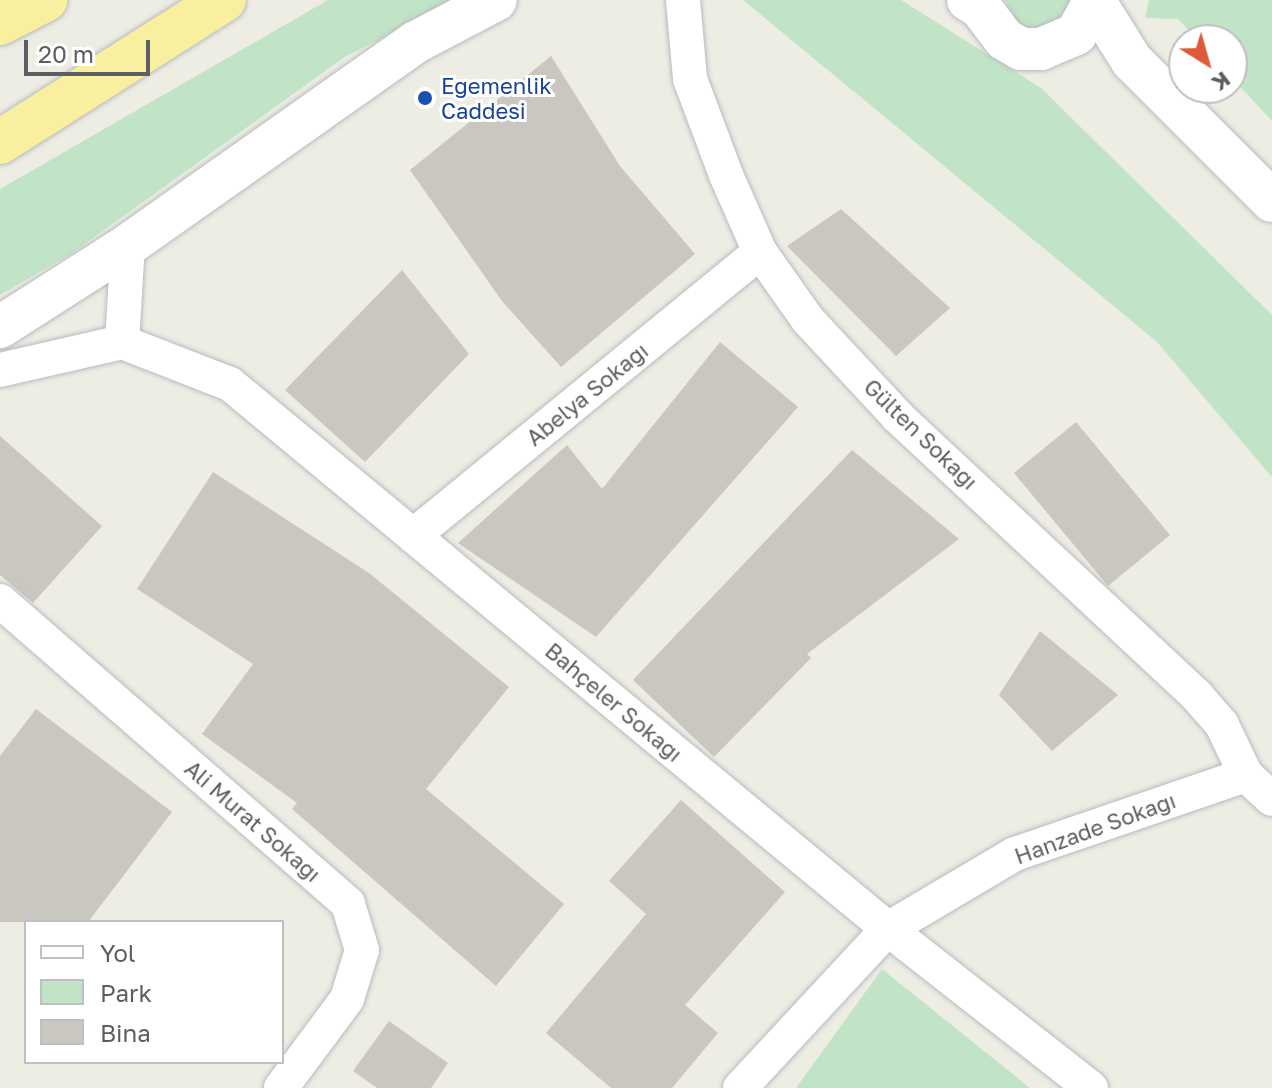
<!DOCTYPE html>
<html>
<head>
<meta charset="utf-8">
<style>
  body { margin:0 }
  #map { position:relative; width:1272px; height:1088px; overflow:hidden; background:#edede4; font-family:"Golos Text",sans-serif }
  div>[style] { position:absolute }
  [style*='--x'] { left:calc(var(--x)*1px); top:calc(var(--y)*1px); width:calc(var(--w)*1px); rotate:calc(var(--a)*1deg) }
  .green>* { inset:0; background:#c2e4c6 }
  .building>* { inset:0; background:#c9c7c0 }
  .roads { filter:drop-shadow(0 0 2px #b9babf) drop-shadow(0 0 2px #b9babf) }
  .minor>* { height:34px; margin:-17px; padding:0 17px; transform-origin:17px; border-radius:17px; background:#fff }
  .tertiary>* { height:42px; margin:-21px; padding:0 21px; transform-origin:21px; border-radius:21px; background:#fff }
  .trunk>* { height:44px; margin:-22px; padding:0 22px; transform-origin:22px; border-radius:22px; background:#f8f09f }
  .dots>* { width:22px; height:22px; translate:-50% -50%; box-sizing:border-box; border:4px solid #fff; border-radius:50% }
  span { translate:-50% -50%; white-space:nowrap; text-align:center; line-height:1.15; -webkit-text-stroke:6px #fff; paint-order:stroke }
  .transit-label { font-size:22px; color:#164399 }
  .left { translate:0 -50%; text-align:left }
  .street-label { font-size:22px; color:#5c5e63 }
  .legend { position:absolute; left:24px; top:920px; width:260px; height:144px; box-sizing:border-box; background:#fff; border:2px solid #bebfc1; margin:0; padding:10px 14px; list-style:none; font-size:24px; color:#5c5e63 }
  .legend li { display:flex; align-items:center; gap:16px; height:40px }
  .legend b { width:40px; border:2px solid #bebfc1 }
  .north { position:absolute; left:1168px; top:24px; width:80px; height:80px; box-sizing:border-box; background:#fff; border:2px solid #bebfc1; border-radius:50%; rotate:143deg; font-size:22px; font-weight:700; line-height:32px; text-align:center; color:#5c5e63 }
  .north::after { content:''; display:block; margin:auto; width:28px; height:36px; background:#de5b39; clip-path:polygon(50% 0,100% 100%,50% 72%,0 100%) }
  .scale { position:absolute; left:24px; top:40px; width:126px; height:36px; box-sizing:border-box; border:4px solid #5c5e63; border-top:0; padding-left:10px; font-size:24px; line-height:28px; white-space:nowrap; color:#5c5e63; -webkit-text-stroke:6px #fff; paint-order:stroke }
</style>
</head>
<body>
<div id="map">
  <div class="green">
    <i style="clip-path:polygon(328px 0,460px 0,346px 56px,72px 253px,0 295px,0 189px)"></i>
    <i style="clip-path:polygon(743px 0,901px 0,1041px 88px,1272px 315px,1272px 477px,1156px 341px)"></i>
    <i style="clip-path:polygon(1005px 0,1070px 0,1070px 4px,1067px 14px,1041px 32px,1019px 27px)"></i>
    <i style="clip-path:polygon(1149px 0,1272px 0,1272px 121px,1232px 78px,1232px 40px,1198px 40px,1178px 19px,1145px 18px)"></i>
    <i style="clip-path:polygon(882px 969px,1030px 1088px,796px 1088px)"></i>
  </div>
  <div class="building">
    <i style="clip-path:polygon(551px 56px,620px 166px,695px 254px,561px 367px,502px 301px,410px 170px)"></i>
    <i style="clip-path:polygon(841px 209px,950px 308px,896px 356px,787px 246px)"></i>
    <i style="clip-path:polygon(402px 270px,469px 354px,365px 462px,285px 390px)"></i>
    <i style="clip-path:polygon(720px 342px,798px 407px,596px 637px,458px 543px,567px 445px,602px 489px)"></i>
    <i style="clip-path:polygon(1076px 422px,1170px 535px,1108px 586px,1014px 473px)"></i>
    <i style="clip-path:polygon(0 436px,102px 526px,33px 603px,0 575px)"></i>
    <i style="clip-path:polygon(852px 450px,959px 539px,807px 654px,811px 658px,714px 757px,633px 680px)"></i>
    <i style="clip-path:polygon(213px 472px,369px 573px,509px 687px,426px 789px,564px 904px,496px 986px,292px 809px,297px 803px,202px 734px,253px 664px,137px 589px)"></i>
    <i style="clip-path:polygon(1040px 631px,1118px 695px,1052px 751px,999px 695px)"></i>
    <i style="clip-path:polygon(36px 709px,172px 812px,88px 922px,0 922px,0 756px)"></i>
    <i style="clip-path:polygon(681px 800px,785px 892px,685px 1005px,718px 1033px,672px 1088px,611px 1088px,546px 1033px,646px 914px,609px 881px)"></i>
    <i style="clip-path:polygon(389px 1021px,448px 1063px,431px 1088px,377px 1088px,353px 1071px)"></i>
  </div>
  <div class="roads">
    <div class="minor">
      <i style="--x:683;--y:0;--w:79;--a:84.9"></i>
      <i style="--x:690;--y:79;--w:103;--a:69.4"></i>
      <i style="--x:726;--y:175;--w:84;--a:66.2"></i>
      <i style="--x:760;--y:252;--w:83;--a:54.8"></i>
      <i style="--x:808;--y:320;--w:132;--a:47.1"></i>
      <i style="--x:898;--y:417;--w:409;--a:43"></i>
      <i style="--x:1197;--y:696;--w:38;--a:49"></i>
      <i style="--x:1222;--y:725;--w:55;--a:64.4"></i>
      <i style="--x:1246;--y:775;--w:35;--a:43"></i>
      <i style="--x:122;--y:342;--w:116;--a:21.3"></i>
      <i style="--x:230;--y:384;--w:854;--a:39.63"></i>
      <i style="--x:888;--y:929;--w:258;--a:38.1"></i>
      <i style="--x:122;--y:342;--w:97;--a:-86.5"></i>
      <i style="--x:0;--y:370;--w:125;--a:-12.9"></i>
      <i style="--x:413;--y:536;--w:448;--a:-39.3"></i>
      <i style="--x:0;--y:601;--w:461;--a:41"></i>
      <i style="--x:348;--y:904;--w:48;--a:73.1"></i>
      <i style="--x:362;--y:950;--w:51;--a:107"></i>
      <i style="--x:347;--y:999;--w:111;--a:126.6"></i>
      <i style="--x:740;--y:1088;--w:217;--a:-47.1"></i>
      <i style="--x:888;--y:929;--w:147;--a:-30.6"></i>
      <i style="--x:1015;--y:854;--w:244;--a:-18.9"></i>
    </div>
    <div class="tertiary">
      <i style="--x:968;--y:0;--w:14;--a:30"></i>
      <i style="--x:980;--y:7;--w:40;--a:53"></i>
      <i style="--x:1004;--y:39;--w:20;--a:30"></i>
      <i style="--x:1021;--y:49;--w:20;--a:0"></i>
      <i style="--x:1041;--y:49;--w:38;--a:-23"></i>
      <i style="--x:1076;--y:34;--w:39;--a:-61"></i>
      <i style="--x:1095;--y:2;--w:70;--a:57.9"></i>
      <i style="--x:1132;--y:61;--w:198;--a:45"></i>
      <i style="--x:0;--y:327;--w:152;--a:-32.6"></i>
      <i style="--x:128;--y:245;--w:352;--a:-35.2"></i>
      <i style="--x:416;--y:42;--w:90;--a:-27.7"></i>
    </div>
    <div class="trunk">
      <i style="--x:0;--y:23;--w:51;--a:-27.1"></i>
      <i style="--x:0;--y:142;--w:265;--a:-32.4"></i>
    </div>
  </div>
  <div class="dots">
    <i style="left:425px;top:98px;background:#1a4fb4"></i>
  </div>
  <div class="transit-label">
    <span class="left" style="left:441px;top:98px">Egemenlik<br>Caddesi</span>
  </div>
  <div class="street-label">
    <span style="left:587px;top:394px;rotate:-39deg">Abelya Sokağı</span>
    <span style="left:921px;top:434px;rotate:44deg">Gülten Sokağı</span>
    <span style="left:614px;top:702px;rotate:40deg">Bahçeler Sokağı</span>
    <span style="left:253px;top:821px;rotate:41deg">Ali Murat Sokağı</span>
    <span style="left:1095px;top:828px;rotate:-20deg">Hanzade Sokağı</span>
  </div>
  <ul class="legend">
  <li><b style="height:10px;background:#fff"></b>Yol</li>
  <li><b style="height:22px;background:#c2e4c6"></b>Park</li>
  <li><b style="height:22px;background:#c9c7c0"></b>Bina</li>
  </ul>
  <div class="north">K</div>
  <div class="scale">20 m</div>
</div>
</body>
</html>
